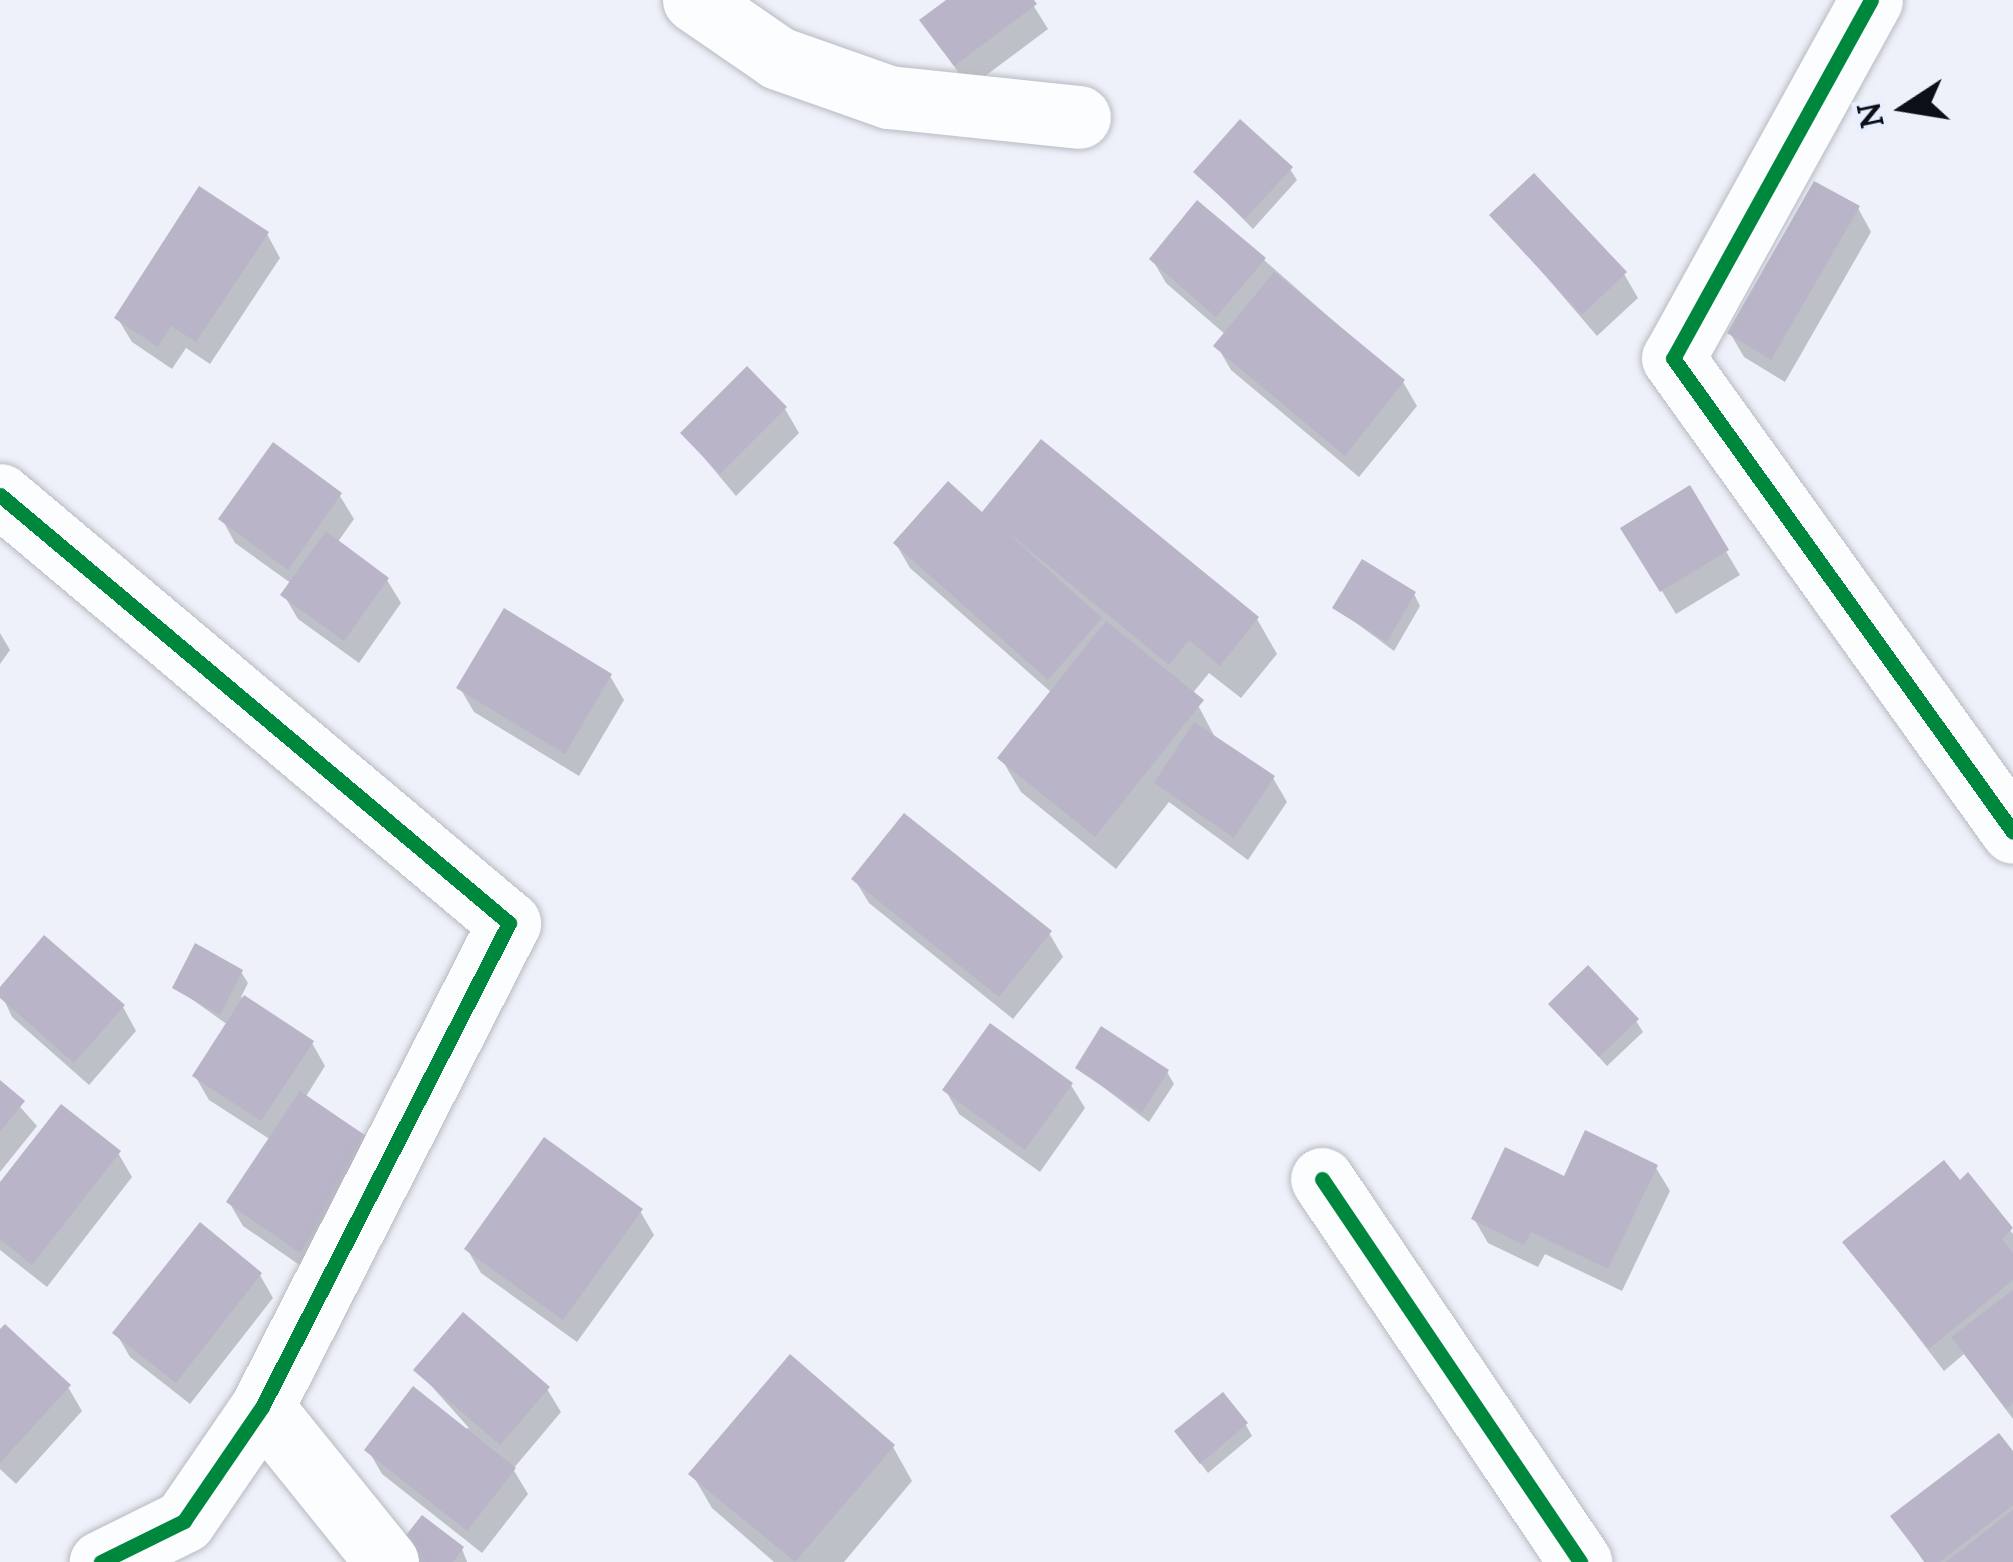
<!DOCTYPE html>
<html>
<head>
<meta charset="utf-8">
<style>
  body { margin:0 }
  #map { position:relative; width:2013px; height:1562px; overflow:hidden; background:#eef1f9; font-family:Lora,serif }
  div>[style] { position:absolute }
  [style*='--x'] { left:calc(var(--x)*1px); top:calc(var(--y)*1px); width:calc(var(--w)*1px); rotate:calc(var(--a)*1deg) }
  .shadow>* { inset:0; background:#0003 }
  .building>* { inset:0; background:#b9b4c8 }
  .roads { filter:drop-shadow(0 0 3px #b7bbc3) drop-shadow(0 0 3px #b7bbc3) }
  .street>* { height:63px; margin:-31.5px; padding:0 31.5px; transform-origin:31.5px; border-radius:31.5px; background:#fcfdfe }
  .cycleway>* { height:15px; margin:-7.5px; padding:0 7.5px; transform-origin:7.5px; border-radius:7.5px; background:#00873e }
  span { translate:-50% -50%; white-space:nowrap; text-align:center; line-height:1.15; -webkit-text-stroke:10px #e9effe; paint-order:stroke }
  .north { position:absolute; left:1845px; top:48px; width:120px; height:120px; -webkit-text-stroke:9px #e9effe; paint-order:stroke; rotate:258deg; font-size:33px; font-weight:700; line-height:48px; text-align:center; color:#0b0f17 }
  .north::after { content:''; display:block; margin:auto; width:42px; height:54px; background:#0b0f17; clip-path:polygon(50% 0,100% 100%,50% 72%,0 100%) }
</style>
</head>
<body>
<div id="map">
  <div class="shadow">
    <i style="clip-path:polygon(951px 0,1030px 0,1048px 29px,969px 88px,923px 21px)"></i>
    <i style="clip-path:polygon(1290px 169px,1297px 180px,1253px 229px,1196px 172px)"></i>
    <i style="clip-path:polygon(1858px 208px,1871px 232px,1785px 382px,1744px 357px,1730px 333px)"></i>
    <i style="clip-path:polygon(1493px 215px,1624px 274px,1638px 298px,1597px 336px)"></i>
    <i style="clip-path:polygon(267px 234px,280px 258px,210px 364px,186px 348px,172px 369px,132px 342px,118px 319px)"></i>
    <i style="clip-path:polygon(1152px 259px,1264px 260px,1403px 382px,1417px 406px,1359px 477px,1231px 370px,1217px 346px,1226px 335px,1166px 283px)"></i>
    <i style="clip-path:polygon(785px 409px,799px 433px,736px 496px,684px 434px)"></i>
    <i style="clip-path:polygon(1689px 489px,1740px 575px,1676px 614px,1624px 529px)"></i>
    <i style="clip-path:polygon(340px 496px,354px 519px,337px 543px,387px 580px,401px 603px,359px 663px,298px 619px,284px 595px,292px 584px,235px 543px,222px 519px)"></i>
    <i style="clip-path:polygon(986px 512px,1257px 619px,1277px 654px,1241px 698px,1209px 673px,1192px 694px,1217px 741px,1273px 778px,1287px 802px,1248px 860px,1169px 802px,1116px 869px,1021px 792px,1001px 758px,1052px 693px,910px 568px,896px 544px,992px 525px)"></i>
    <i style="clip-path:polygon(1414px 594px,1420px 606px,1394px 651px,1336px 608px)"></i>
    <i style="clip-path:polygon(0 633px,10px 650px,0 664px)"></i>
    <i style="clip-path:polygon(610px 676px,624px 700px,579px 776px,474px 712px,460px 688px)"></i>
    <i style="clip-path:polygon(855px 880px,1049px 933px,1063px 957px,1013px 1019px,869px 903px)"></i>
    <i style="clip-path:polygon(241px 972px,248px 983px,241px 997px,312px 1043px,325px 1066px,305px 1098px,373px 1144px,314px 1275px,243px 1226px,229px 1202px,271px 1140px,209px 1100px,195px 1076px,228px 1025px,176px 988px)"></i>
    <i style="clip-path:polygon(0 991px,123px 1007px,136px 1031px,89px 1085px,12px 1017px)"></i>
    <i style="clip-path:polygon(1552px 1004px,1636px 1021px,1643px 1032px,1607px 1066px)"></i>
    <i style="clip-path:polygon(1078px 1068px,1167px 1072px,1174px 1084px,1149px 1122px)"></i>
    <i style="clip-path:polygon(0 1084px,37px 1126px,0 1172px)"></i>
    <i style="clip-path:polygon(1071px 1085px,1085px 1108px,1040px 1172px,959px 1114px,946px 1091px)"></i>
    <i style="clip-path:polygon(118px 1153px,132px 1177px,47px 1287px,0 1250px,0 1187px)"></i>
    <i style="clip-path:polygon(1656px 1168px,1670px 1191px,1622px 1291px,1545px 1254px,1538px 1267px,1488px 1243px,1474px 1219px,1565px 1180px)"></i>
    <i style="clip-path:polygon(1967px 1177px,2013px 1234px,2013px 1419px,1964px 1354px,1944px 1371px,1846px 1243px)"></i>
    <i style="clip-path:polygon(640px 1211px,654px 1235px,577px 1342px,481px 1273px,467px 1249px)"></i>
    <i style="clip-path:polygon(260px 1275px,273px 1298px,190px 1404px,130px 1357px,116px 1333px)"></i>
    <i style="clip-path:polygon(0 1333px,68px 1387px,82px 1411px,16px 1484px,0 1469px)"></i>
    <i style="clip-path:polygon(417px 1370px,547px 1389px,561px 1412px,513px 1469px,528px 1494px,482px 1553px,382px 1474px,368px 1450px,469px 1428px)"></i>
    <i style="clip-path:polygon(1246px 1425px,1252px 1436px,1208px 1473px,1185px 1443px)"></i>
    <i style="clip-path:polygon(893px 1447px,912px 1481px,844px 1562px,774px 1562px,712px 1508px,692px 1474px)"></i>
    <i style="clip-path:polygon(2013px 1456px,2013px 1562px,1924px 1562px,1894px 1517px)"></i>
    <i style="clip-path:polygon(462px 1549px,467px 1562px,407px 1562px)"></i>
  </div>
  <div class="building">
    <i style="clip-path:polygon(946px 0,1034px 0,1037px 4px,954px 66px,919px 20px)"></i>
    <i style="clip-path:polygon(1240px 119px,1293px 167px,1245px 219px,1193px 172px)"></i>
    <i style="clip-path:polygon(1534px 173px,1627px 272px,1582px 315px,1489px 215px)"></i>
    <i style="clip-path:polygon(1814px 181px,1860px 206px,1771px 360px,1727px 333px)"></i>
    <i style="clip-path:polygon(199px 186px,269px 232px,196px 342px,171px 326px,158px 347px,114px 318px)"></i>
    <i style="clip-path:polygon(1197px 200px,1266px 258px,1216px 317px,1149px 259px)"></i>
    <i style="clip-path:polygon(1274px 272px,1405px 380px,1345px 456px,1213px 346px)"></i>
    <i style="clip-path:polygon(747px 366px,787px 407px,720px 474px,680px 433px)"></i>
    <i style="clip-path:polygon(1041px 439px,1259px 617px,1220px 666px,1189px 640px,1169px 665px,1000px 526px,1102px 618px,1048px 680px,893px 543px,948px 481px,982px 512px)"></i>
    <i style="clip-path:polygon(273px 442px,342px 493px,288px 570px,218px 519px)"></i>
    <i style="clip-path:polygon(1690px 485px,1729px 550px,1660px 592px,1620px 528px)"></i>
    <i style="clip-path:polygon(326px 531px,389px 578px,344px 641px,280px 595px)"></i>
    <i style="clip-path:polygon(1362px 559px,1416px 592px,1387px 642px,1332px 608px)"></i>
    <i style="clip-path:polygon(504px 608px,612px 674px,565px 754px,456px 688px)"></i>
    <i style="clip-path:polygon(1106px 621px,1204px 700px,1095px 837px,997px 758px)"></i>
    <i style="clip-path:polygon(1194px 722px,1275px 776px,1234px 838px,1154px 783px)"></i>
    <i style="clip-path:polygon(904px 813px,1052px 931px,999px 997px,851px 879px)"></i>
    <i style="clip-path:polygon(44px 935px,125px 1005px,74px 1063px,0 998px,0 987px)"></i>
    <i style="clip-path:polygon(195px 943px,243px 970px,220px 1015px,172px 988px)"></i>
    <i style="clip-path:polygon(1588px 965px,1639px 1019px,1599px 1057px,1548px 1004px)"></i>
    <i style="clip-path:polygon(244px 995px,314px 1041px,261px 1121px,192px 1076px)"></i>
    <i style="clip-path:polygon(990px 1023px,1073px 1083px,1025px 1150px,942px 1090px)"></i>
    <i style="clip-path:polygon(1101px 1026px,1169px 1070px,1142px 1113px,1075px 1068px)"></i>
    <i style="clip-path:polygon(0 1080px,25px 1101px,0 1132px)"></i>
    <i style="clip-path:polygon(300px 1091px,375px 1142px,300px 1253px,226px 1202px)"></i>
    <i style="clip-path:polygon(61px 1104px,121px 1151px,32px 1265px,0 1239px,0 1182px)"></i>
    <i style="clip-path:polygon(1585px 1130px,1658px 1165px,1608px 1269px,1531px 1232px,1524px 1245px,1471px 1219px,1505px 1147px,1564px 1176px)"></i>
    <i style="clip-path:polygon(544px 1137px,643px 1209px,563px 1320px,464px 1249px)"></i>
    <i style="clip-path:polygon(1944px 1160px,1960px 1180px,1968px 1172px,2013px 1228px,2002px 1239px,2013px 1253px,2013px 1280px,1929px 1349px,1842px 1242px)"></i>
    <i style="clip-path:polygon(200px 1222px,262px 1273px,176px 1383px,112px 1333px)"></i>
    <i style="clip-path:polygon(2013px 1290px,2013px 1403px,2006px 1409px,1951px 1337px)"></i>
    <i style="clip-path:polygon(463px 1312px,550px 1387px,500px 1445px,413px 1370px)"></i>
    <i style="clip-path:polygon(5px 1324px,71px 1385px,0 1463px,0 1329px)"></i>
    <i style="clip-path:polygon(790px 1354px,895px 1445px,795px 1562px,688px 1474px)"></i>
    <i style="clip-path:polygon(413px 1386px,516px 1468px,467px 1531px,364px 1450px)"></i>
    <i style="clip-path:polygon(1223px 1392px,1248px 1423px,1200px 1464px,1174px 1431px)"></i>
    <i style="clip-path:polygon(1999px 1433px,2013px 1451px,2013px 1505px,1940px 1562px,1925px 1562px,1890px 1516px)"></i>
    <i style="clip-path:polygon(2013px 1510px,2013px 1562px,1946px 1562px)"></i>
    <i style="clip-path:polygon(422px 1515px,464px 1547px,453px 1562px,411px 1562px,395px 1549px)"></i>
  </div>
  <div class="roads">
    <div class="street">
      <i style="--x:694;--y:0;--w:102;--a:34.6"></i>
      <i style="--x:778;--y:58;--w:118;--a:19.4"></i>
      <i style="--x:889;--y:97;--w:191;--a:6"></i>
      <i style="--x:1871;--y:0;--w:409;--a:118.9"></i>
      <i style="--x:1673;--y:358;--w:583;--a:54.35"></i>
      <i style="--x:0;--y:495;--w:665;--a:40.06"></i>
      <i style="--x:509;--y:923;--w:543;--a:117.04"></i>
      <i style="--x:262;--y:1407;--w:138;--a:124.4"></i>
      <i style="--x:184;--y:1521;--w:93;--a:153.7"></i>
      <i style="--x:1322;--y:1179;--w:462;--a:56"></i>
      <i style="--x:262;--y:1407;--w:199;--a:51.1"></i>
    </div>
  </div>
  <div class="cycleway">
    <i style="--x:1871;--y:0;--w:409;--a:118.9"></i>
    <i style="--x:1673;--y:358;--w:583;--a:54.35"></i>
    <i style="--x:0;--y:495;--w:665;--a:40.06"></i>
    <i style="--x:509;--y:923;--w:543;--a:117.04"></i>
    <i style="--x:262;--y:1407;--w:138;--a:124.4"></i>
    <i style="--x:184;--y:1521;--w:93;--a:153.7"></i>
    <i style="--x:1322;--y:1179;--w:462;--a:56"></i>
  </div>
  <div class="north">N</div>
</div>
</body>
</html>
